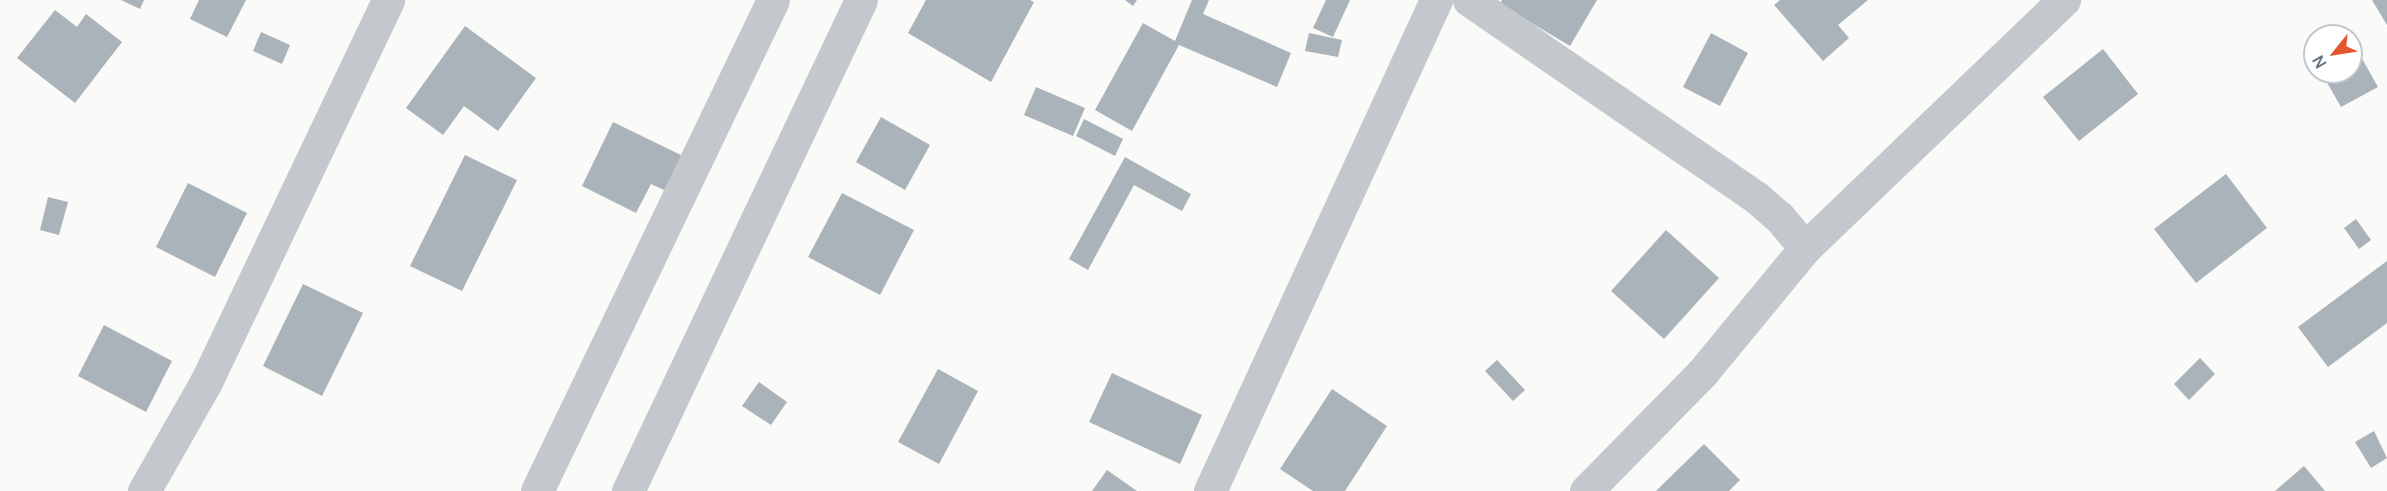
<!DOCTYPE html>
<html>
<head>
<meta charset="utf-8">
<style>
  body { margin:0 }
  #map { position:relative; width:2387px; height:491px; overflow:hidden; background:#fafaf8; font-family:Manrope,sans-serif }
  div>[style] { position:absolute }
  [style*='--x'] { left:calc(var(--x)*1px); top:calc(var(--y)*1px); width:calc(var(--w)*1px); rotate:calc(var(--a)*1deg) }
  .building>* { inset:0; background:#aab3b9 }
  .minor>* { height:33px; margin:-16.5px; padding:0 16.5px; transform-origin:16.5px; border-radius:16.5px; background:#c3c8cc }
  span { translate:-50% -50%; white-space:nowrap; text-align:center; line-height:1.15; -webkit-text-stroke:6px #fff; paint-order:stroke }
  .north { position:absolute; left:2303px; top:24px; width:60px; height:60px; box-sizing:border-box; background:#fff; border:2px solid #c1c8cd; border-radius:50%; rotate:240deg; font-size:16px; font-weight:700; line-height:24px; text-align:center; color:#657683 }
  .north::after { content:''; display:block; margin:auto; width:21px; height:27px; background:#e4572e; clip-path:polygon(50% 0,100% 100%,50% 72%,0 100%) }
</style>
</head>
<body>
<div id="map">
  <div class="building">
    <i style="clip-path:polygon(121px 0,144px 0,140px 9px)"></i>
    <i style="clip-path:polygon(199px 0,246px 0,227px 37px,190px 19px)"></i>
    <i style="clip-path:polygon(926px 0,1030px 0,1034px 2px,991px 82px,908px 33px)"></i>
    <i style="clip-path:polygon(1125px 0,1137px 0,1133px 6px)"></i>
    <i style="clip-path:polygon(1192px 0,1209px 0,1203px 14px,1291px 53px,1277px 87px,1179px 45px,1132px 131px,1095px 110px,1143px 23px,1175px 41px)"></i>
    <i style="clip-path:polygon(1326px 0,1350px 0,1333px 37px,1313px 28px)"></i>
    <i style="clip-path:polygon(1502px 0,1597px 0,1570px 46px,1500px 4px)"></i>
    <i style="clip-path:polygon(1780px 0,1868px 0,1838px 25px,1849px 38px,1823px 61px,1774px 5px)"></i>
    <i style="clip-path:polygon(2372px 0,2387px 0,2387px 25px)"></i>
    <i style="clip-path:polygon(55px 10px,77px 27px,86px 14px,122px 42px,75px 103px,17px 58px)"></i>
    <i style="clip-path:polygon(465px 26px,536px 78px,498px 131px,464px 106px,443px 135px,406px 108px)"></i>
    <i style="clip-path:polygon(261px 32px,290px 45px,282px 64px,253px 51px)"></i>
    <i style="clip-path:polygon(1309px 33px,1342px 40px,1338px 57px,1305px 51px)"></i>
    <i style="clip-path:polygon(1711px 33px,1748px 53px,1720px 106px,1683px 87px)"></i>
    <i style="clip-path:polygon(2351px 39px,2378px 87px,2341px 107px,2321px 72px,2351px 72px)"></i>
    <i style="clip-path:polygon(2103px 49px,2138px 94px,2079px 141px,2043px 97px)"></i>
    <i style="clip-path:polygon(1036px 87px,1085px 108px,1073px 136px,1024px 115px)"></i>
    <i style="clip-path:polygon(881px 117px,930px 145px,905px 190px,856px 162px)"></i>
    <i style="clip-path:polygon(1084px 119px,1123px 139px,1115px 156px,1076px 136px)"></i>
    <i style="clip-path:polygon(613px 122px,683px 156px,666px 191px,651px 184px,636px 213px,582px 186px)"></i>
    <i style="clip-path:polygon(465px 155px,517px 180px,462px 291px,410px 266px)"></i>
    <i style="clip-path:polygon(1125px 157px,1191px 194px,1182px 211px,1134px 185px,1088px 270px,1069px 259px)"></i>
    <i style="clip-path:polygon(2226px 174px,2267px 228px,2196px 283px,2154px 229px)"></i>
    <i style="clip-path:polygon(188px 183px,247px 213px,215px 277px,156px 247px)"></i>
    <i style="clip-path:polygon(842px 193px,914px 230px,880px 295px,808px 257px)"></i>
    <i style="clip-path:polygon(48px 197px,68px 202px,59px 235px,40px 230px)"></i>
    <i style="clip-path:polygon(2356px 219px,2371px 240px,2359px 249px,2344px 228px)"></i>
    <i style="clip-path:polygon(1666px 230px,1719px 278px,1664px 339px,1611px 291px)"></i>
    <i style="clip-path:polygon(2387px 261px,2387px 323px,2328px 367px,2298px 327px)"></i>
    <i style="clip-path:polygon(303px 284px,363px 313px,322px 396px,263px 366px)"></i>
    <i style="clip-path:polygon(104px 325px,172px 361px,146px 412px,78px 376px)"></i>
    <i style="clip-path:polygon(2200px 358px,2215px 374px,2189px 400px,2174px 384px)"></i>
    <i style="clip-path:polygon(1497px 360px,1525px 390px,1513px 401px,1485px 371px)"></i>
    <i style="clip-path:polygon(938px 369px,978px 391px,939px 464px,898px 442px)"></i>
    <i style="clip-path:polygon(1112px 373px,1202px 415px,1180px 464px,1089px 422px)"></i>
    <i style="clip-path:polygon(759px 382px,787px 402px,771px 425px,742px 406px)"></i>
    <i style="clip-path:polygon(1332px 389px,1387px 426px,1345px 491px,1313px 491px,1280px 469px)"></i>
    <i style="clip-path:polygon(2374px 431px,2387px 458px,2371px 468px,2355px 442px)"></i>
    <i style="clip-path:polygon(1704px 444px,1740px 480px,1729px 491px,1656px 491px)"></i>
    <i style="clip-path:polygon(2304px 466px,2325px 491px,2275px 491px)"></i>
    <i style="clip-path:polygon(1107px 470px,1137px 491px,1092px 491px)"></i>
  </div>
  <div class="minor">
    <i style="--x:1469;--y:0;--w:349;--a:34.5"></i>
    <i style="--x:1757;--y:198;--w:30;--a:41"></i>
    <i style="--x:1780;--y:218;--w:39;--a:50"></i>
    <i style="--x:144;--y:491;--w:125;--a:-60.4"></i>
    <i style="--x:206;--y:382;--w:423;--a:-64.5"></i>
    <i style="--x:537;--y:491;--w:545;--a:-64.33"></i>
    <i style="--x:628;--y:491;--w:543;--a:-64.61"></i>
    <i style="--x:1210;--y:491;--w:541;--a:-65.28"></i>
    <i style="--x:1586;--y:491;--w:165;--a:-45.5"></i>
    <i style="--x:1702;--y:373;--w:162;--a:-50.5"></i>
    <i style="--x:1805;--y:248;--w:359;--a:-43.8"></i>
  </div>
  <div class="north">N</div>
</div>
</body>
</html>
